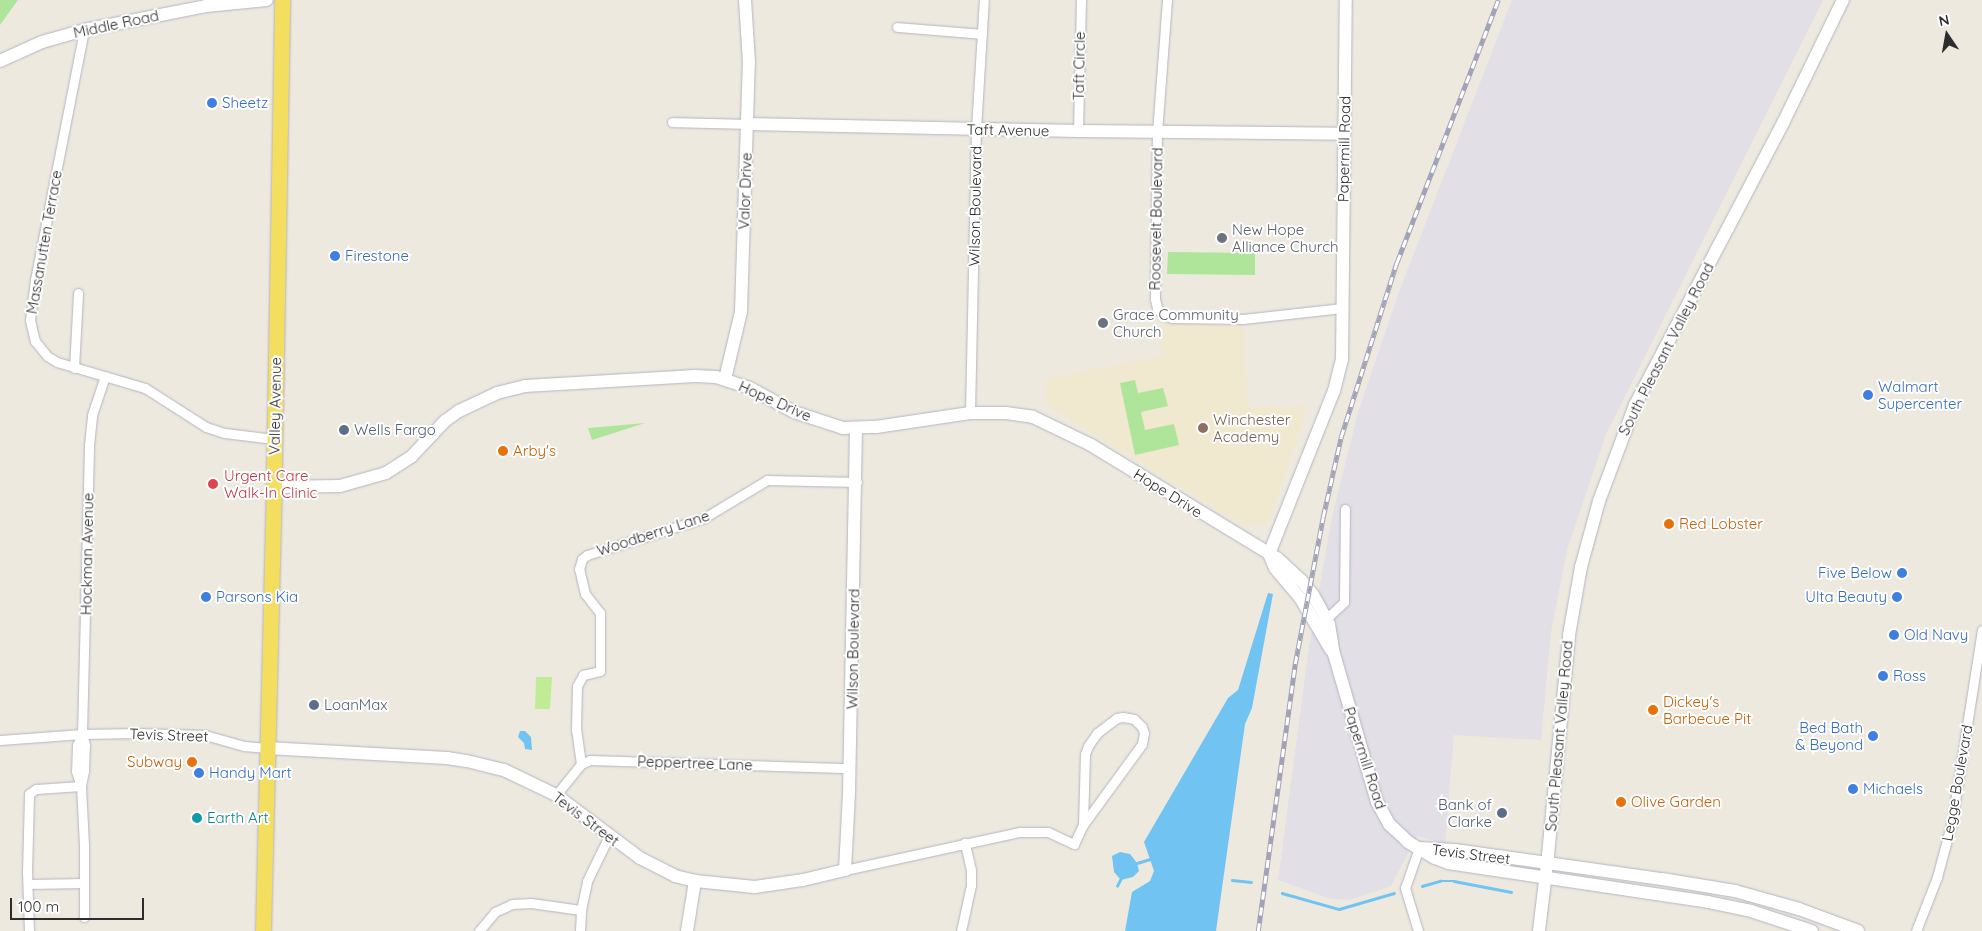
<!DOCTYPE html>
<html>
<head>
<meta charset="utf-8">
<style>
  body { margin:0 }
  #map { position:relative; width:1982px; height:931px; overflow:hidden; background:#eee9df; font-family:Quicksand,sans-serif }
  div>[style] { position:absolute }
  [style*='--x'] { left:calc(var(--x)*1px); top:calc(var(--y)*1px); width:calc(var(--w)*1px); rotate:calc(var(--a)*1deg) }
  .industrial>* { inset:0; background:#e2dfe7 }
  .education>* { inset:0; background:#f0e8cf }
  .green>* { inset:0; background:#aee59b }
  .pitch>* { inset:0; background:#c1ec97 }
  .water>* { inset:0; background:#71c4f1 }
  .stream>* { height:2.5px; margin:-1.25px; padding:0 1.25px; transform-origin:1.25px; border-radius:1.25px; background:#71c4f1 }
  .roads { filter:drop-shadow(0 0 1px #b3b4c0) drop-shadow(0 0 1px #b3b4c0) }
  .street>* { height:9px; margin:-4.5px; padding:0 4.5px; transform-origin:4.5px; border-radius:4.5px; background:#fff }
  .secondary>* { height:12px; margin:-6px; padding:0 6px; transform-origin:6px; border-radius:6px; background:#fff }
  .primary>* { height:15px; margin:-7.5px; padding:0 7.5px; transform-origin:7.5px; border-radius:7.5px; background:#f3de5f }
  .rail>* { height:4.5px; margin-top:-2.25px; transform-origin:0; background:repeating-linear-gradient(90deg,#fff 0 8px,#a1a3b7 0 16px); box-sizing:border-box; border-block:1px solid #a1a3b7 }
  .dots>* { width:14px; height:14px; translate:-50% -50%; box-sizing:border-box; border:2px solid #fff; border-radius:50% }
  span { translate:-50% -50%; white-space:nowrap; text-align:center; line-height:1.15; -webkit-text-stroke:4px #fff; paint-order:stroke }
  .street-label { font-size:15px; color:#2d2d2d }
  .shop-label { font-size:15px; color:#366cbe }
  .left { translate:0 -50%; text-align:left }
  .right { translate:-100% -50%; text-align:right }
  .worship-label { font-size:15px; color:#5b616d }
  .education-label { font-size:15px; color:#785e54 }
  .service-label { font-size:15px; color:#4e5e75 }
  .food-label { font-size:15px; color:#c56008 }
  .health-label { font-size:15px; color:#be3a42 }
  .culture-label { font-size:15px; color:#0d838f }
  .north { position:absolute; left:1922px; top:10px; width:50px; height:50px; -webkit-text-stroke:4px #fff; paint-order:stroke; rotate:348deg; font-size:14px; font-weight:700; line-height:20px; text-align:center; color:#2d2d2d }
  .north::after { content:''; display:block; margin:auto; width:18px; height:22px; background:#2d2d2d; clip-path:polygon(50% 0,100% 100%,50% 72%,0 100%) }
  .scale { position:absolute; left:10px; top:898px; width:134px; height:22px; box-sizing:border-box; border:2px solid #2d2d2d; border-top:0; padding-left:6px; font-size:15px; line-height:18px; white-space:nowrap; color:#2d2d2d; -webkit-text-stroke:4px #fff; paint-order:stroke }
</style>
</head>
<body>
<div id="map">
  <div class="industrial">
    <i style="clip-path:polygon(1512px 0,1823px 0,1606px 434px,1567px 550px,1551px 633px,1541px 740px,1454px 735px,1445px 844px,1417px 836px,1391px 886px,1349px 900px,1331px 899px,1278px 880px,1309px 647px,1332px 517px,1358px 412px,1399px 292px)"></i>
  </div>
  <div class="education">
    <i style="clip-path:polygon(1163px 322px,1243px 326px,1248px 407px,1308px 406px,1268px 523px,1246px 527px,1046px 405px,1046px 379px,1161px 356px)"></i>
  </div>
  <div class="green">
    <i style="clip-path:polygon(0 0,18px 0,0 25px)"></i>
    <i style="clip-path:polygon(1168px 252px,1255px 253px,1255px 275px,1167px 274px)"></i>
    <i style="clip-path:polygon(1135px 380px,1138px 393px,1163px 388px,1168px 406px,1141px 412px,1145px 430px,1174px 424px,1179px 445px,1135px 455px,1120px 383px)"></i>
    <i style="clip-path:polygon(645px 423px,592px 440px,588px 428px)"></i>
  </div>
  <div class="pitch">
    <i style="clip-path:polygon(536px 677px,552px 677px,550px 709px,535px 709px)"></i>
  </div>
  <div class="water">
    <i style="clip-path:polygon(1268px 593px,1273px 594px,1252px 708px,1245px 724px,1216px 931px,1125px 931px,1132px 892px,1150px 881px,1154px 871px,1144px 842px,1228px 698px,1238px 690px)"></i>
    <i style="clip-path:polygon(520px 731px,525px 731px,531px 737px,532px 750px,525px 749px,524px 743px,518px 737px)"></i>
    <i style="clip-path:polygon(1120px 852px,1130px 854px,1137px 863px,1139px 871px,1133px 877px,1121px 880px,1114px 872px,1112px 856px)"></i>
  </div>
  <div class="stream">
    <i style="--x:1137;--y:863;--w:14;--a:-17"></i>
    <i style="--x:1232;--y:880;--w:19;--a:6"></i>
    <i style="--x:1117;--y:886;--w:7;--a:-63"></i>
    <i style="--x:1422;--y:886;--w:19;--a:-16"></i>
    <i style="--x:1440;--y:881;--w:14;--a:0"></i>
    <i style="--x:1454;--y:881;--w:58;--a:10.9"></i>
    <i style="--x:1282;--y:893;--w:59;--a:15.7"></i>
    <i style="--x:1339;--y:909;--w:57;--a:-16.2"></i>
  </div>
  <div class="roads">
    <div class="street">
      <i style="--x:1167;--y:0;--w:133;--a:94.3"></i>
      <i style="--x:1157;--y:133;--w:166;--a:90.7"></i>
      <i style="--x:1155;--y:299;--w:9;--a:77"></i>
      <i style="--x:1157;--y:308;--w:9;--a:49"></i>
      <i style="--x:1163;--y:315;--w:9;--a:18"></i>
      <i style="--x:1172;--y:318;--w:71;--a:0.8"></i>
      <i style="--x:1243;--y:319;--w:100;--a:-6.3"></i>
      <i style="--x:897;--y:27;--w:85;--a:4.7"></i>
      <i style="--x:84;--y:30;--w:255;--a:101.1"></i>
      <i style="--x:35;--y:280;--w:40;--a:97.1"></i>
      <i style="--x:30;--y:320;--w:22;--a:77"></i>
      <i style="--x:35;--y:341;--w:19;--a:51"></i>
      <i style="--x:47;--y:356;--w:12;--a:31"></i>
      <i style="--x:57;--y:362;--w:92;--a:16.5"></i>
      <i style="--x:145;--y:388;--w:72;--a:32.6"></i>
      <i style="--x:206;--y:427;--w:20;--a:18"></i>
      <i style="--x:225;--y:433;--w:49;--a:7"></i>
      <i style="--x:672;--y:122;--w:75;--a:1.5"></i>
      <i style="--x:1078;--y:131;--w:131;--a:-88.7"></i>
      <i style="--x:74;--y:368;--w:75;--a:-86.9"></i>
      <i style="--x:970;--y:413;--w:284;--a:-88.8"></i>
      <i style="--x:976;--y:129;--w:129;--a:-86.5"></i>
      <i style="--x:1327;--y:618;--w:23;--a:-43"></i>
      <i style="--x:1344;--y:602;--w:93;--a:-89.4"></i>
      <i style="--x:1123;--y:717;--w:11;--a:10"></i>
      <i style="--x:1134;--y:719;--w:11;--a:45"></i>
      <i style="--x:1142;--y:727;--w:6;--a:72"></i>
      <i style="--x:1144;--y:733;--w:11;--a:100"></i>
      <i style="--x:1142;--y:744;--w:100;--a:126.1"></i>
      <i style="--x:1083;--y:825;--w:71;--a:-88.4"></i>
      <i style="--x:1085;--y:754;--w:9;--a:-69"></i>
      <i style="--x:1088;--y:746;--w:16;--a:-55"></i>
      <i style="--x:1097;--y:733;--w:25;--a:-37"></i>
      <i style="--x:1117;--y:718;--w:6;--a:-9"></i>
      <i style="--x:82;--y:734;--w:12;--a:114"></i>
      <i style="--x:77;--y:745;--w:26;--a:92"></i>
      <i style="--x:76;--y:771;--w:16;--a:72"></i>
      <i style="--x:81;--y:786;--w:59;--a:87.1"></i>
      <i style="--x:84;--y:845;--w:72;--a:90"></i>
      <i style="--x:0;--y:740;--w:82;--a:-4.2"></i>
      <i style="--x:82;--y:734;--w:56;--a:-1"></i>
      <i style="--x:138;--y:733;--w:67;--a:1.7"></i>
      <i style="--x:205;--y:735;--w:41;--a:15.8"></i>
      <i style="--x:244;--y:746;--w:23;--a:5"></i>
      <i style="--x:581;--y:764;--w:34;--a:-98"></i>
      <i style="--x:576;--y:730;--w:44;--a:-88.7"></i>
      <i style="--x:577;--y:686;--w:13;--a:-61"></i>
      <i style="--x:583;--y:675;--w:17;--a:-13"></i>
      <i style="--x:600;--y:671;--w:58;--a:-90"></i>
      <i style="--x:600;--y:613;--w:24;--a:-128"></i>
      <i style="--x:585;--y:594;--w:26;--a:-103"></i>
      <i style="--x:579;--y:569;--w:10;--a:-73"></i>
      <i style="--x:582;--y:559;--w:6;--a:-39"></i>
      <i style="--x:587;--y:555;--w:123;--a:-17.5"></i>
      <i style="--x:704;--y:518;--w:74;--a:-31.1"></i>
      <i style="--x:767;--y:480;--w:90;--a:1.3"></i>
      <i style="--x:81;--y:786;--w:15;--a:-79"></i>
      <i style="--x:84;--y:771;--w:26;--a:-88"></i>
      <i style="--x:85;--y:745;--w:11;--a:-105"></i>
      <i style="--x:82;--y:734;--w:289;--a:-88.6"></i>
      <i style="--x:89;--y:445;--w:30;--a:-84"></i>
      <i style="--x:92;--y:415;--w:41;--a:-71.6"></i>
      <i style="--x:556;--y:795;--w:40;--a:-51"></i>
      <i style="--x:581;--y:764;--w:10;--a:-24"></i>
      <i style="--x:590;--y:760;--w:260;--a:1.8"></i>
      <i style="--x:845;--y:870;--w:179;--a:-12.3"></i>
      <i style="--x:1020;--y:832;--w:28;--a:0"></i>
      <i style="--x:1048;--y:832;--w:29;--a:25"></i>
      <i style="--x:1074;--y:844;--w:21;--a:-65"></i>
      <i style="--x:29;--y:884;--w:55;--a:-1"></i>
      <i style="--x:29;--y:931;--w:59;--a:-91.9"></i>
      <i style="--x:27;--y:872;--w:78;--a:-88.5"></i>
      <i style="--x:29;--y:794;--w:9;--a:-36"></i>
      <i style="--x:36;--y:789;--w:45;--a:-3.8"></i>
      <i style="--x:479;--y:931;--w:25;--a:-50"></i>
      <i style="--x:495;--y:912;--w:19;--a:-25"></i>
      <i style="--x:512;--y:904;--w:19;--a:-3"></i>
      <i style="--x:531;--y:903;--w:50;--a:8"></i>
      <i style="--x:580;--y:931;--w:21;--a:-87"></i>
      <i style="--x:581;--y:910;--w:30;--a:-78"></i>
      <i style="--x:587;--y:881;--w:50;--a:-63.9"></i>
      <i style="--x:961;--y:931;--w:47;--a:-77.7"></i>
      <i style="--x:971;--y:885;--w:15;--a:-90"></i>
      <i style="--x:971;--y:870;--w:28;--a:-103"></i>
      <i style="--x:1418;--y:931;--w:45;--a:-106.8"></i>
      <i style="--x:1405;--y:888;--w:42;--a:-70.7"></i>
      <i style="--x:1916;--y:931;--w:58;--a:-68.7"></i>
      <i style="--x:1937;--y:877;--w:58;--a:-75"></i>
      <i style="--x:1952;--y:821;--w:193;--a:-81.1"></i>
    </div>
    <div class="secondary">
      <i style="--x:0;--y:61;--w:46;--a:-24.3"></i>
      <i style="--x:42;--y:42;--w:44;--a:-15.9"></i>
      <i style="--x:84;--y:30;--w:124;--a:-11.1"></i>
      <i style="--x:206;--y:6;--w:61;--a:-5.6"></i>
      <i style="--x:747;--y:124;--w:331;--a:1.2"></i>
      <i style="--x:1078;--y:131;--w:266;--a:0.6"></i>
      <i style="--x:725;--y:379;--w:69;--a:-76.6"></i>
      <i style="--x:741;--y:312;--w:250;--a:-88.2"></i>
      <i style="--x:749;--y:62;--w:62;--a:-93.7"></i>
      <i style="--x:273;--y:487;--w:67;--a:-0.9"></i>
      <i style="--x:340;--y:486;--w:48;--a:-15.8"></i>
      <i style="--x:386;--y:473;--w:30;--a:-33"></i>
      <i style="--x:411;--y:457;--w:50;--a:-46.6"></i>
      <i style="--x:445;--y:421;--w:17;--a:-36"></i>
      <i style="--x:459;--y:411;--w:42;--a:-25.3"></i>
      <i style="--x:497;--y:393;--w:29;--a:-14"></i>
      <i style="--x:525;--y:386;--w:170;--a:-3.4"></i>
      <i style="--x:695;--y:376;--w:21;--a:3"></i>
      <i style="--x:716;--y:377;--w:36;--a:18"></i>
      <i style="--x:750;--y:388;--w:50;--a:28.6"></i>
      <i style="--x:794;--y:412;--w:52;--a:18.1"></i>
      <i style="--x:843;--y:428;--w:33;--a:-2"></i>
      <i style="--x:876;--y:427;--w:95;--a:-8.5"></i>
      <i style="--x:970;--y:413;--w:36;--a:0"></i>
      <i style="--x:1006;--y:413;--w:27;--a:8"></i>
      <i style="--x:1033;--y:417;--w:64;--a:25.8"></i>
      <i style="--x:1091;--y:445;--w:218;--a:31.3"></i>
      <i style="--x:1277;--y:558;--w:33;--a:43"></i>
      <i style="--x:1301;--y:580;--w:19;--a:51"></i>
      <i style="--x:1313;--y:595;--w:33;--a:61"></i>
      <i style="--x:1329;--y:624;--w:30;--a:81"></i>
      <i style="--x:1334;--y:654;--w:154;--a:73.8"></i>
      <i style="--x:1377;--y:802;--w:25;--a:61"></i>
      <i style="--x:1389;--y:824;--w:26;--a:43"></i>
      <i style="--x:1408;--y:842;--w:31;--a:31"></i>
      <i style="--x:1435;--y:858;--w:14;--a:21"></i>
      <i style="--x:1448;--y:863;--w:263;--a:8.5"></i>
      <i style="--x:1708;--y:902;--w:44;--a:11.8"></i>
      <i style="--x:1751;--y:911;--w:64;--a:18.2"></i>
      <i style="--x:1331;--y:650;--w:59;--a:-120.5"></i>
      <i style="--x:1301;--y:599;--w:40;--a:-130"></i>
      <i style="--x:1275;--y:568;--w:15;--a:-113"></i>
      <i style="--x:1269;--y:554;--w:175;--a:-68.3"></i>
      <i style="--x:1334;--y:391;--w:32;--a:-76"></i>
      <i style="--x:1342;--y:360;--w:360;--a:-89.4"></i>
      <i style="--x:267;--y:748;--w:180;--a:3.2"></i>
      <i style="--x:447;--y:758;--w:20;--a:9"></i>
      <i style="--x:467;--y:761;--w:38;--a:14"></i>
      <i style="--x:504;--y:770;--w:58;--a:25.7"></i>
      <i style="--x:556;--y:795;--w:105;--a:36.9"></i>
      <i style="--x:640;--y:858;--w:39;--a:27"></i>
      <i style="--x:675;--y:876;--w:21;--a:14"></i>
      <i style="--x:695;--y:881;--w:60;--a:5.7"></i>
      <i style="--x:755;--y:887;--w:49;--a:-8.3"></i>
      <i style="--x:803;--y:880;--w:43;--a:-13.4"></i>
      <i style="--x:845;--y:870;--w:77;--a:-87"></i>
      <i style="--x:849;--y:793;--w:364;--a:-88.9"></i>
      <i style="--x:1419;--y:848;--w:36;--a:3"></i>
      <i style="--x:1455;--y:850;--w:209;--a:8"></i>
      <i style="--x:1662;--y:879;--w:74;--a:9.3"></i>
      <i style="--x:1735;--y:891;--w:66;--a:15.7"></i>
      <i style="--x:1799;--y:909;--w:63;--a:20.4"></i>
      <i style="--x:687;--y:931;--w:51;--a:-80.9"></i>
      <i style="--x:1539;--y:931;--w:77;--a:-83.2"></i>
      <i style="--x:1548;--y:855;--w:221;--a:-84.5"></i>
      <i style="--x:1569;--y:635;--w:69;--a:-80"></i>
      <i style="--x:1581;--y:567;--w:68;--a:-74.7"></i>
      <i style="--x:1599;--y:501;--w:103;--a:-69.4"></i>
      <i style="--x:1635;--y:405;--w:318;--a:-62.3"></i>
      <i style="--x:1783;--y:123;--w:137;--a:-64"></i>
    </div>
    <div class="primary">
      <i style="--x:263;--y:931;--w:462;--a:-88.6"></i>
      <i style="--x:274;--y:469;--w:469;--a:-89"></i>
    </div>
  </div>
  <div class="rail">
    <i style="--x:1258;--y:931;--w:270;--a:-82.1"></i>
    <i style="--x:1295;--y:664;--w:150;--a:-79.2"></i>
    <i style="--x:1323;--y:517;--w:82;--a:-77.3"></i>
    <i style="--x:1341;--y:437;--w:184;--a:-72.3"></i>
    <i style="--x:1397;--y:262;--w:281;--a:-68.9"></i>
  </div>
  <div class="dots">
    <i style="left:212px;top:103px;background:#3f7fe0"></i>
    <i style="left:1222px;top:238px;background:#6b7280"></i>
    <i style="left:335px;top:256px;background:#3f7fe0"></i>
    <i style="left:1103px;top:323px;background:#6b7280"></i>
    <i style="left:1868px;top:395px;background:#3f7fe0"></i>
    <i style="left:1203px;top:428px;background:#8d6e63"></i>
    <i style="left:344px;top:430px;background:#5c6f8a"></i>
    <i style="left:503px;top:451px;background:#e8710a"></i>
    <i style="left:213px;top:484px;background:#e0444e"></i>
    <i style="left:1669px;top:524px;background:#e8710a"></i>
    <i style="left:1902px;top:573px;background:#3f7fe0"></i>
    <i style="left:206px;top:597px;background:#3f7fe0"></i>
    <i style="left:1897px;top:597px;background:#3f7fe0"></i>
    <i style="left:1894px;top:635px;background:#3f7fe0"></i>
    <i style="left:1883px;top:676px;background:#3f7fe0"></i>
    <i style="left:314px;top:705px;background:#5c6f8a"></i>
    <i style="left:1653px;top:710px;background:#e8710a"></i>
    <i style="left:1873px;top:736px;background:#3f7fe0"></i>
    <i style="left:192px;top:762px;background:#e8710a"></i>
    <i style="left:199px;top:773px;background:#3f7fe0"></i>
    <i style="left:1853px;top:789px;background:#3f7fe0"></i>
    <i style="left:1621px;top:802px;background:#e8710a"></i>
    <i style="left:1502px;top:813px;background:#5c6f8a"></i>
    <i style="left:197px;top:818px;background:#0f9aa8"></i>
  </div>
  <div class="street-label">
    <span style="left:116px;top:24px;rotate:-12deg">Middle Road</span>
    <span style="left:1079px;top:66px;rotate:-89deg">Taft Circle</span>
    <span style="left:1008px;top:130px;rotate:1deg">Taft Avenue</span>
    <span style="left:1344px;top:149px;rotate:-89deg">Papermill Road</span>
    <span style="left:745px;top:191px;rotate:-88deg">Valor Drive</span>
    <span style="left:975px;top:206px;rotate:-89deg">Wilson Boulevard</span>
    <span style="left:1156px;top:219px;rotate:-89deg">Roosevelt Boulevard</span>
    <span style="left:44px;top:242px;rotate:-80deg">Massanutten Terrace</span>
    <span style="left:1666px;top:349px;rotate:-63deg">South Pleasant Valley Road</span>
    <span style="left:775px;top:401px;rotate:24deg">Hope Drive</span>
    <span style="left:275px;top:406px;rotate:-89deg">Valley Avenue</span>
    <span style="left:1168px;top:493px;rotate:32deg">Hope Drive</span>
    <span style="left:653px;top:533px;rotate:-18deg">Woodberry Lane</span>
    <span style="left:87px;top:554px;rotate:-89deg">Hockman Avenue</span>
    <span style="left:853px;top:649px;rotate:-89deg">Wilson Boulevard</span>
    <span style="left:169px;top:735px;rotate:2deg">Tevis Street</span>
    <span style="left:1559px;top:736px;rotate:-85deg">South Pleasant Valley Road</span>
    <span style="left:1365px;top:758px;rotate:72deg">Papermill Road</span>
    <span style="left:695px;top:763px;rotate:2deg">Peppertree Lane</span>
    <span style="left:1957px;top:783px;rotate:-80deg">Legge Boulevard</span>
    <span style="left:586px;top:819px;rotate:37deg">Tevis Street</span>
    <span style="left:1471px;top:854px;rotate:7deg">Tevis Street</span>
  </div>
  <div class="shop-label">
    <span class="left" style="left:222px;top:103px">Sheetz</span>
    <span class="left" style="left:345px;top:256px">Firestone</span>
    <span class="left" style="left:1878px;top:395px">Walmart<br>Supercenter</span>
    <span class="right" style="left:1892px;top:573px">Five Below</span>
    <span class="left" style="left:216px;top:597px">Parsons Kia</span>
    <span class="right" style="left:1887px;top:597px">Ulta Beauty</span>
    <span class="left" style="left:1904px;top:635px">Old Navy</span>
    <span class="left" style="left:1893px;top:676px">Ross</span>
    <span class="right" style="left:1863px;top:736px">Bed Bath<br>&amp; Beyond</span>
    <span class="left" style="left:209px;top:773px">Handy Mart</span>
    <span class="left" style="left:1863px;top:789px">Michaels</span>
  </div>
  <div class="worship-label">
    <span class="left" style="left:1232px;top:238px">New Hope<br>Alliance Church</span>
    <span class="left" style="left:1113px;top:323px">Grace Community<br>Church</span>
  </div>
  <div class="education-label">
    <span class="left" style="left:1213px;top:428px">Winchester<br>Academy</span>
  </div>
  <div class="service-label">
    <span class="left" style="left:354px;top:430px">Wells Fargo</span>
    <span class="left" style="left:324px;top:705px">LoanMax</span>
    <span class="right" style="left:1492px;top:813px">Bank of<br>Clarke</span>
  </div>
  <div class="food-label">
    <span class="left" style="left:513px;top:451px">Arby's</span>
    <span class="left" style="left:1679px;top:524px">Red Lobster</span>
    <span class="left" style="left:1663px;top:710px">Dickey's<br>Barbecue Pit</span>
    <span class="right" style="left:182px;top:762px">Subway</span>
    <span class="left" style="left:1631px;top:802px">Olive Garden</span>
  </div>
  <div class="health-label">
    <span class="left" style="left:224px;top:484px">Urgent Care<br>Walk-In Clinic</span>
  </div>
  <div class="culture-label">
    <span class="left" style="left:207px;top:818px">Earth Art</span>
  </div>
  <div class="north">N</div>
  <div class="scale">100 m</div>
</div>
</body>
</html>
